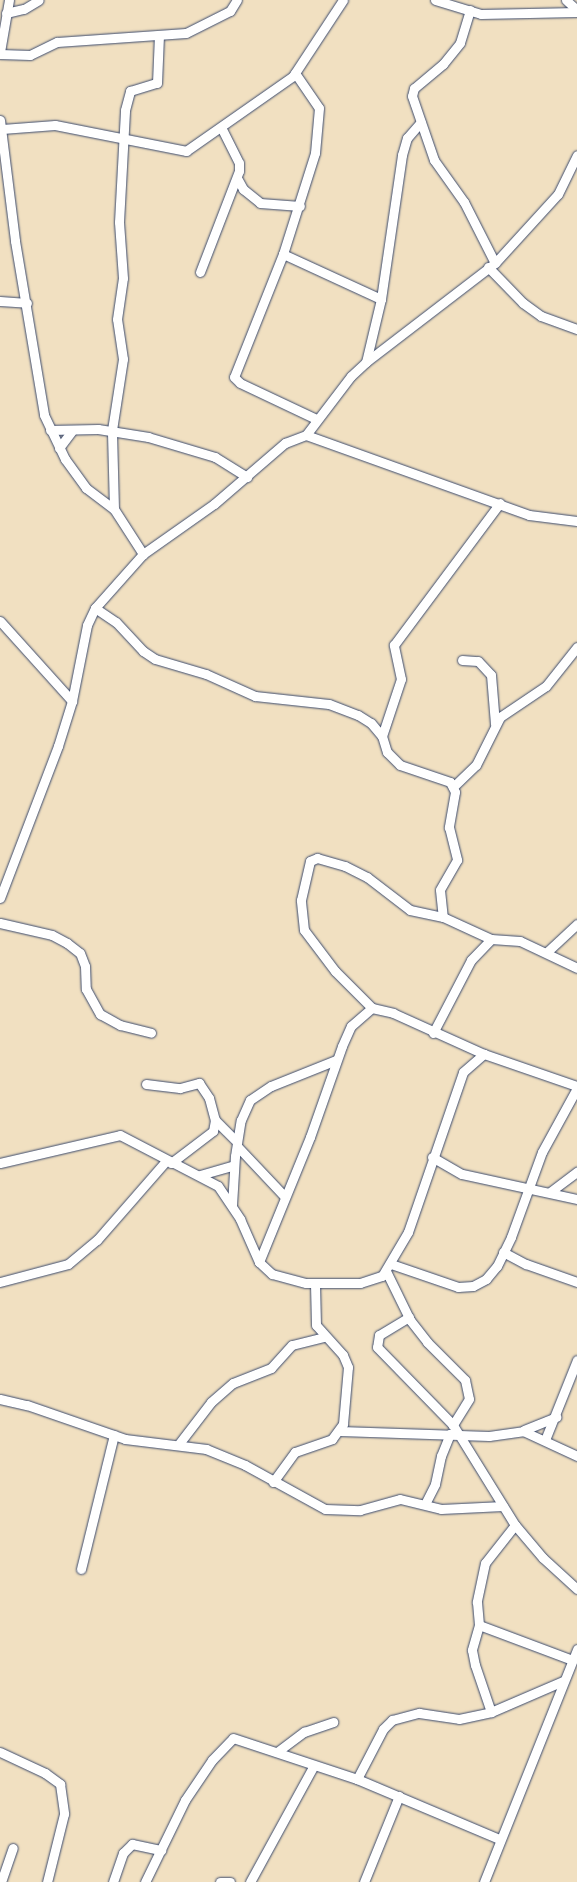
<!DOCTYPE html>
<html>
<head>
<meta charset="utf-8">
<style>
  body { margin:0 }
  #map { position:relative; width:577px; height:1882px; overflow:hidden; background:#f1e0c1; font-family:Dekko,sans-serif }
  div>[style] { position:absolute }
  [style*='--x'] { left:calc(var(--x)*1px); top:calc(var(--y)*1px); width:calc(var(--w)*1px); rotate:calc(var(--a)*1deg) }
  .roads { filter:drop-shadow(0 0 1px #3b4a6d) drop-shadow(0 0 1px #3b4a6d) }
  .minor>* { height:9px; margin:-4.5px; padding:0 4.5px; transform-origin:4.5px; border-radius:4.5px; background:#fff }
  span { translate:-50% -50%; white-space:nowrap; text-align:center; line-height:1.15; -webkit-text-stroke:4px #fcf5e5; paint-order:stroke }
</style>
</head>
<body>
<div id="map">
  <div class="roads">
    <div class="minor">
      <i style="--x:435;--y:0;--w:48;--a:16.9"></i>
      <i style="--x:481;--y:14;--w:96;--a:-1.2"></i>
      <i style="--x:566;--y:0;--w:15;--a:42"></i>
      <i style="--x:470;--y:10;--w:34;--a:107"></i>
      <i style="--x:460;--y:43;--w:27;--a:129"></i>
      <i style="--x:443;--y:64;--w:38;--a:140"></i>
      <i style="--x:414;--y:88;--w:8;--a:104"></i>
      <i style="--x:412;--y:96;--w:68;--a:71"></i>
      <i style="--x:434;--y:160;--w:52;--a:54.5"></i>
      <i style="--x:464;--y:202;--w:68;--a:63.1"></i>
      <i style="--x:6;--y:13;--w:18;--a:-13"></i>
      <i style="--x:24;--y:9;--w:17;--a:-31"></i>
      <i style="--x:0;--y:52;--w:53;--a:-80.2"></i>
      <i style="--x:0;--y:54;--w:30;--a:2"></i>
      <i style="--x:30;--y:55;--w:30;--a:-26"></i>
      <i style="--x:57;--y:42;--w:129;--a:-4"></i>
      <i style="--x:186;--y:33;--w:49;--a:-26.6"></i>
      <i style="--x:230;--y:11;--w:13;--a:-58"></i>
      <i style="--x:295;--y:73;--w:42;--a:55.6"></i>
      <i style="--x:319;--y:108;--w:45;--a:95.1"></i>
      <i style="--x:315;--y:153;--w:106;--a:107.6"></i>
      <i style="--x:283;--y:254;--w:132;--a:111.7"></i>
      <i style="--x:234;--y:377;--w:8;--a:45"></i>
      <i style="--x:240;--y:383;--w:84;--a:25.3"></i>
      <i style="--x:0;--y:120;--w:122;--a:82.9"></i>
      <i style="--x:15;--y:241;--w:176;--a:80.5"></i>
      <i style="--x:44;--y:415;--w:49;--a:64.5"></i>
      <i style="--x:65;--y:459;--w:36;--a:54"></i>
      <i style="--x:86;--y:488;--w:35;--a:37"></i>
      <i style="--x:114;--y:509;--w:54;--a:57.2"></i>
      <i style="--x:2;--y:129;--w:53;--a:-4.3"></i>
      <i style="--x:55;--y:125;--w:134;--a:11.2"></i>
      <i style="--x:186;--y:151;--w:131;--a:-35"></i>
      <i style="--x:293;--y:76;--w:91;--a:-56.7"></i>
      <i style="--x:237;--y:178;--w:13;--a:61"></i>
      <i style="--x:243;--y:189;--w:22;--a:39"></i>
      <i style="--x:260;--y:203;--w:40;--a:4.3"></i>
      <i style="--x:283;--y:254;--w:108;--a:24.7"></i>
      <i style="--x:488;--y:267;--w:50;--a:45.8"></i>
      <i style="--x:523;--y:303;--w:22;--a:36"></i>
      <i style="--x:541;--y:316;--w:38;--a:20"></i>
      <i style="--x:200;--y:272;--w:108;--a:-68.9"></i>
      <i style="--x:239;--y:171;--w:8;--a:-90"></i>
      <i style="--x:239;--y:163;--w:40;--a:-116.6"></i>
      <i style="--x:0;--y:301;--w:27;--a:4"></i>
      <i style="--x:366;--y:362;--w:65;--a:-76.6"></i>
      <i style="--x:381;--y:299;--w:146;--a:-81.7"></i>
      <i style="--x:402;--y:155;--w:18;--a:-74"></i>
      <i style="--x:407;--y:138;--w:21;--a:-49"></i>
      <i style="--x:50;--y:430;--w:48;--a:-1.2"></i>
      <i style="--x:98;--y:429;--w:51;--a:9.1"></i>
      <i style="--x:148;--y:437;--w:70;--a:16.6"></i>
      <i style="--x:215;--y:457;--w:38;--a:32"></i>
      <i style="--x:306;--y:435;--w:74;--a:-52.7"></i>
      <i style="--x:351;--y:376;--w:21;--a:-43"></i>
      <i style="--x:366;--y:362;--w:163;--a:-37.5"></i>
      <i style="--x:495;--y:263;--w:93;--a:-47.6"></i>
      <i style="--x:558;--y:194;--w:43;--a:-64"></i>
      <i style="--x:59;--y:448;--w:21;--a:-53"></i>
      <i style="--x:114;--y:509;--w:79;--a:-91.5"></i>
      <i style="--x:112;--y:430;--w:72;--a:-81.2"></i>
      <i style="--x:123;--y:359;--w:40;--a:-98.5"></i>
      <i style="--x:117;--y:319;--w:41;--a:-81.7"></i>
      <i style="--x:123;--y:278;--w:56;--a:-94.1"></i>
      <i style="--x:119;--y:222;--w:112;--a:-86.9"></i>
      <i style="--x:125;--y:110;--w:20;--a:-75"></i>
      <i style="--x:130;--y:91;--w:28;--a:-17"></i>
      <i style="--x:157;--y:83;--w:48;--a:-87.6"></i>
      <i style="--x:95;--y:608;--w:25;--a:34"></i>
      <i style="--x:116;--y:622;--w:40;--a:47"></i>
      <i style="--x:143;--y:651;--w:14;--a:34"></i>
      <i style="--x:155;--y:659;--w:53;--a:16.4"></i>
      <i style="--x:206;--y:674;--w:54;--a:24.2"></i>
      <i style="--x:255;--y:696;--w:74;--a:6.2"></i>
      <i style="--x:329;--y:704;--w:31;--a:21"></i>
      <i style="--x:358;--y:715;--w:15;--a:32"></i>
      <i style="--x:371;--y:723;--w:17;--a:50"></i>
      <i style="--x:382;--y:736;--w:17;--a:73"></i>
      <i style="--x:387;--y:752;--w:18;--a:45"></i>
      <i style="--x:400;--y:765;--w:53;--a:18.8"></i>
      <i style="--x:450;--y:782;--w:11;--a:63"></i>
      <i style="--x:455;--y:792;--w:36;--a:100"></i>
      <i style="--x:449;--y:827;--w:34;--a:76"></i>
      <i style="--x:457;--y:860;--w:34;--a:120"></i>
      <i style="--x:440;--y:890;--w:27;--a:84"></i>
      <i style="--x:0;--y:621;--w:108;--a:48"></i>
      <i style="--x:462;--y:660;--w:16;--a:4"></i>
      <i style="--x:478;--y:661;--w:19;--a:47"></i>
      <i style="--x:491;--y:675;--w:49;--a:85.3"></i>
      <i style="--x:382;--y:736;--w:60;--a:-71.6"></i>
      <i style="--x:401;--y:679;--w:35;--a:-102"></i>
      <i style="--x:394;--y:645;--w:177;--a:-53.3"></i>
      <i style="--x:453;--y:787;--w:32;--a:-44"></i>
      <i style="--x:476;--y:765;--w:54;--a:-63.4"></i>
      <i style="--x:500;--y:717;--w:55;--a:-34"></i>
      <i style="--x:546;--y:686;--w:50;--a:-51.5"></i>
      <i style="--x:0;--y:898;--w:163;--a:-69.1"></i>
      <i style="--x:58;--y:746;--w:47;--a:-72.7"></i>
      <i style="--x:72;--y:701;--w:77;--a:-78.8"></i>
      <i style="--x:87;--y:625;--w:19;--a:-65"></i>
      <i style="--x:95;--y:608;--w:72;--a:-48.4"></i>
      <i style="--x:143;--y:554;--w:87;--a:-35.2"></i>
      <i style="--x:214;--y:504;--w:94;--a:-40.7"></i>
      <i style="--x:285;--y:443;--w:22;--a:-21"></i>
      <i style="--x:306;--y:435;--w:237;--a:19.7"></i>
      <i style="--x:529;--y:515;--w:48;--a:7.1"></i>
      <i style="--x:0;--y:923;--w:53;--a:13"></i>
      <i style="--x:52;--y:935;--w:17;--a:28"></i>
      <i style="--x:67;--y:943;--w:16;--a:38"></i>
      <i style="--x:80;--y:953;--w:14;--a:69"></i>
      <i style="--x:85;--y:966;--w:23;--a:88"></i>
      <i style="--x:86;--y:989;--w:29;--a:61"></i>
      <i style="--x:100;--y:1014;--w:23;--a:29"></i>
      <i style="--x:120;--y:1025;--w:32;--a:14"></i>
      <i style="--x:547;--y:952;--w:41;--a:-43"></i>
      <i style="--x:372;--y:1008;--w:52;--a:-135"></i>
      <i style="--x:335;--y:971;--w:51;--a:-127.1"></i>
      <i style="--x:304;--y:930;--w:30;--a:-96"></i>
      <i style="--x:301;--y:900;--w:40;--a:-77"></i>
      <i style="--x:310;--y:861;--w:8;--a:-23"></i>
      <i style="--x:317;--y:858;--w:29;--a:16"></i>
      <i style="--x:345;--y:866;--w:25;--a:27"></i>
      <i style="--x:367;--y:877;--w:54;--a:37.5"></i>
      <i style="--x:410;--y:910;--w:34;--a:12"></i>
      <i style="--x:443;--y:917;--w:53;--a:24.6"></i>
      <i style="--x:433;--y:1033;--w:82;--a:-62.5"></i>
      <i style="--x:471;--y:960;--w:29;--a:-46"></i>
      <i style="--x:491;--y:939;--w:29;--a:4"></i>
      <i style="--x:520;--y:941;--w:63;--a:25.3"></i>
      <i style="--x:146;--y:1084;--w:34;--a:7"></i>
      <i style="--x:180;--y:1088;--w:20;--a:-15"></i>
      <i style="--x:199;--y:1083;--w:18;--a:56"></i>
      <i style="--x:209;--y:1098;--w:23;--a:75"></i>
      <i style="--x:215;--y:1120;--w:11;--a:100"></i>
      <i style="--x:213;--y:1131;--w:53;--a:142.7"></i>
      <i style="--x:215;--y:1120;--w:31;--a:45"></i>
      <i style="--x:237;--y:1146;--w:70;--a:46.7"></i>
      <i style="--x:432;--y:1157;--w:34;--a:30"></i>
      <i style="--x:462;--y:1174;--w:118;--a:12.3"></i>
      <i style="--x:0;--y:1163;--w:123;--a:-13.1"></i>
      <i style="--x:120;--y:1135;--w:110;--a:27.5"></i>
      <i style="--x:218;--y:1186;--w:40;--a:56"></i>
      <i style="--x:240;--y:1219;--w:47;--a:66.2"></i>
      <i style="--x:259;--y:1262;--w:18;--a:43"></i>
      <i style="--x:272;--y:1274;--w:35;--a:15"></i>
      <i style="--x:306;--y:1283;--w:54;--a:0"></i>
      <i style="--x:360;--y:1283;--w:23;--a:-18"></i>
      <i style="--x:382;--y:1276;--w:51;--a:-59.4"></i>
      <i style="--x:408;--y:1232;--w:169;--a:-71"></i>
      <i style="--x:463;--y:1072;--w:28;--a:-41"></i>
      <i style="--x:200;--y:1175;--w:35;--a:-16"></i>
      <i style="--x:550;--y:1192;--w:34;--a:-37"></i>
      <i style="--x:232;--y:1205;--w:49;--a:-86.5"></i>
      <i style="--x:235;--y:1156;--w:36;--a:-81"></i>
      <i style="--x:241;--y:1120;--w:22;--a:-66"></i>
      <i style="--x:250;--y:1100;--w:25;--a:-34"></i>
      <i style="--x:271;--y:1086;--w:70;--a:-21.8"></i>
      <i style="--x:503;--y:1252;--w:26;--a:28"></i>
      <i style="--x:526;--y:1264;--w:54;--a:19.4"></i>
      <i style="--x:259;--y:1262;--w:135;--a:-67.8"></i>
      <i style="--x:310;--y:1137;--w:96;--a:-70.6"></i>
      <i style="--x:342;--y:1046;--w:22;--a:-66"></i>
      <i style="--x:351;--y:1026;--w:28;--a:-41"></i>
      <i style="--x:372;--y:1008;--w:22;--a:13"></i>
      <i style="--x:393;--y:1013;--w:100;--a:24.3"></i>
      <i style="--x:484;--y:1054;--w:98;--a:19"></i>
      <i style="--x:391;--y:1264;--w:71;--a:18.9"></i>
      <i style="--x:458;--y:1287;--w:15;--a:-4"></i>
      <i style="--x:473;--y:1286;--w:15;--a:-28"></i>
      <i style="--x:486;--y:1279;--w:17;--a:-50"></i>
      <i style="--x:497;--y:1266;--w:32;--a:-64"></i>
      <i style="--x:511;--y:1237;--w:90;--a:-70"></i>
      <i style="--x:542;--y:1152;--w:73;--a:-61.3"></i>
      <i style="--x:386;--y:1271;--w:55;--a:63.9"></i>
      <i style="--x:410;--y:1320;--w:28;--a:52"></i>
      <i style="--x:427;--y:1342;--w:54;--a:45"></i>
      <i style="--x:465;--y:1380;--w:19;--a:78"></i>
      <i style="--x:469;--y:1399;--w:31;--a:122"></i>
      <i style="--x:0;--y:1282;--w:70;--a:-14.8"></i>
      <i style="--x:68;--y:1264;--w:38;--a:-40"></i>
      <i style="--x:97;--y:1240;--w:105;--a:-48.9"></i>
      <i style="--x:409;--y:1317;--w:35;--a:149"></i>
      <i style="--x:379;--y:1335;--w:12;--a:99"></i>
      <i style="--x:377;--y:1347;--w:109;--a:45.7"></i>
      <i style="--x:453;--y:1425;--w:118;--a:58.2"></i>
      <i style="--x:515;--y:1525;--w:43;--a:49.7"></i>
      <i style="--x:543;--y:1558;--w:46;--a:42.4"></i>
      <i style="--x:0;--y:1399;--w:28;--a:13"></i>
      <i style="--x:27;--y:1405;--w:104;--a:19.1"></i>
      <i style="--x:125;--y:1439;--w:82;--a:7"></i>
      <i style="--x:206;--y:1449;--w:42;--a:22.3"></i>
      <i style="--x:245;--y:1465;--w:91;--a:28.8"></i>
      <i style="--x:325;--y:1509;--w:35;--a:2"></i>
      <i style="--x:360;--y:1510;--w:41;--a:-15.4"></i>
      <i style="--x:400;--y:1499;--w:42;--a:13.7"></i>
      <i style="--x:441;--y:1509;--w:62;--a:-2.8"></i>
      <i style="--x:524;--y:1430;--w:35;--a:-22"></i>
      <i style="--x:340;--y:1431;--w:149;--a:1.9"></i>
      <i style="--x:489;--y:1436;--w:34;--a:-8"></i>
      <i style="--x:523;--y:1431;--w:60;--a:24.8"></i>
      <i style="--x:545;--y:1440;--w:86;--a:-68.2"></i>
      <i style="--x:178;--y:1445;--w:54;--a:-52.5"></i>
      <i style="--x:211;--y:1402;--w:29;--a:-41"></i>
      <i style="--x:233;--y:1383;--w:41;--a:-21.5"></i>
      <i style="--x:271;--y:1368;--w:31;--a:-48"></i>
      <i style="--x:292;--y:1345;--w:32;--a:-14"></i>
      <i style="--x:273;--y:1482;--w:37;--a:-54"></i>
      <i style="--x:295;--y:1452;--w:39;--a:-19"></i>
      <i style="--x:332;--y:1439;--w:19;--a:-54"></i>
      <i style="--x:343;--y:1424;--w:57;--a:-85"></i>
      <i style="--x:348;--y:1367;--w:13;--a:-113"></i>
      <i style="--x:343;--y:1355;--w:40;--a:-132"></i>
      <i style="--x:316;--y:1325;--w:41;--a:-91.4"></i>
      <i style="--x:425;--y:1504;--w:22;--a:-63"></i>
      <i style="--x:435;--y:1484;--w:29;--a:-78"></i>
      <i style="--x:441;--y:1456;--w:24;--a:-68"></i>
      <i style="--x:515;--y:1525;--w:48;--a:128.3"></i>
      <i style="--x:485;--y:1563;--w:40;--a:102"></i>
      <i style="--x:477;--y:1602;--w:23;--a:85"></i>
      <i style="--x:479;--y:1625;--w:99;--a:20.6"></i>
      <i style="--x:81;--y:1569;--w:138;--a:-76.2"></i>
      <i style="--x:479;--y:1625;--w:26;--a:106"></i>
      <i style="--x:472;--y:1650;--w:15;--a:79"></i>
      <i style="--x:475;--y:1665;--w:50;--a:71.2"></i>
      <i style="--x:0;--y:1752;--w:50;--a:25"></i>
      <i style="--x:45;--y:1773;--w:19;--a:36"></i>
      <i style="--x:60;--y:1784;--w:30;--a:82"></i>
      <i style="--x:64;--y:1814;--w:70;--a:104"></i>
      <i style="--x:277;--y:1752;--w:34;--a:-37"></i>
      <i style="--x:304;--y:1732;--w:31;--a:-19"></i>
      <i style="--x:357;--y:1779;--w:56;--a:-62.5"></i>
      <i style="--x:383;--y:1729;--w:13;--a:-45"></i>
      <i style="--x:392;--y:1720;--w:28;--a:-15"></i>
      <i style="--x:419;--y:1713;--w:40;--a:8.5"></i>
      <i style="--x:459;--y:1719;--w:33;--a:-12"></i>
      <i style="--x:491;--y:1712;--w:78;--a:-23.3"></i>
      <i style="--x:1;--y:1882;--w:36;--a:-71"></i>
      <i style="--x:113;--y:1882;--w:31;--a:-71"></i>
      <i style="--x:123;--y:1853;--w:13;--a:-45"></i>
      <i style="--x:132;--y:1844;--w:30;--a:12"></i>
      <i style="--x:145;--y:1882;--w:91;--a:-64"></i>
      <i style="--x:185;--y:1800;--w:48;--a:-56"></i>
      <i style="--x:212;--y:1760;--w:30;--a:-46"></i>
      <i style="--x:233;--y:1738;--w:131;--a:18.3"></i>
      <i style="--x:357;--y:1779;--w:154;--a:22.9"></i>
      <i style="--x:220;--y:1882;--w:10;--a:0"></i>
      <i style="--x:250;--y:1882;--w:133;--a:-61.3"></i>
      <i style="--x:364;--y:1882;--w:93;--a:-67.9"></i>
      <i style="--x:484;--y:1882;--w:251;--a:-68.2"></i>
    </div>
  </div>
</div>
</body>
</html>
